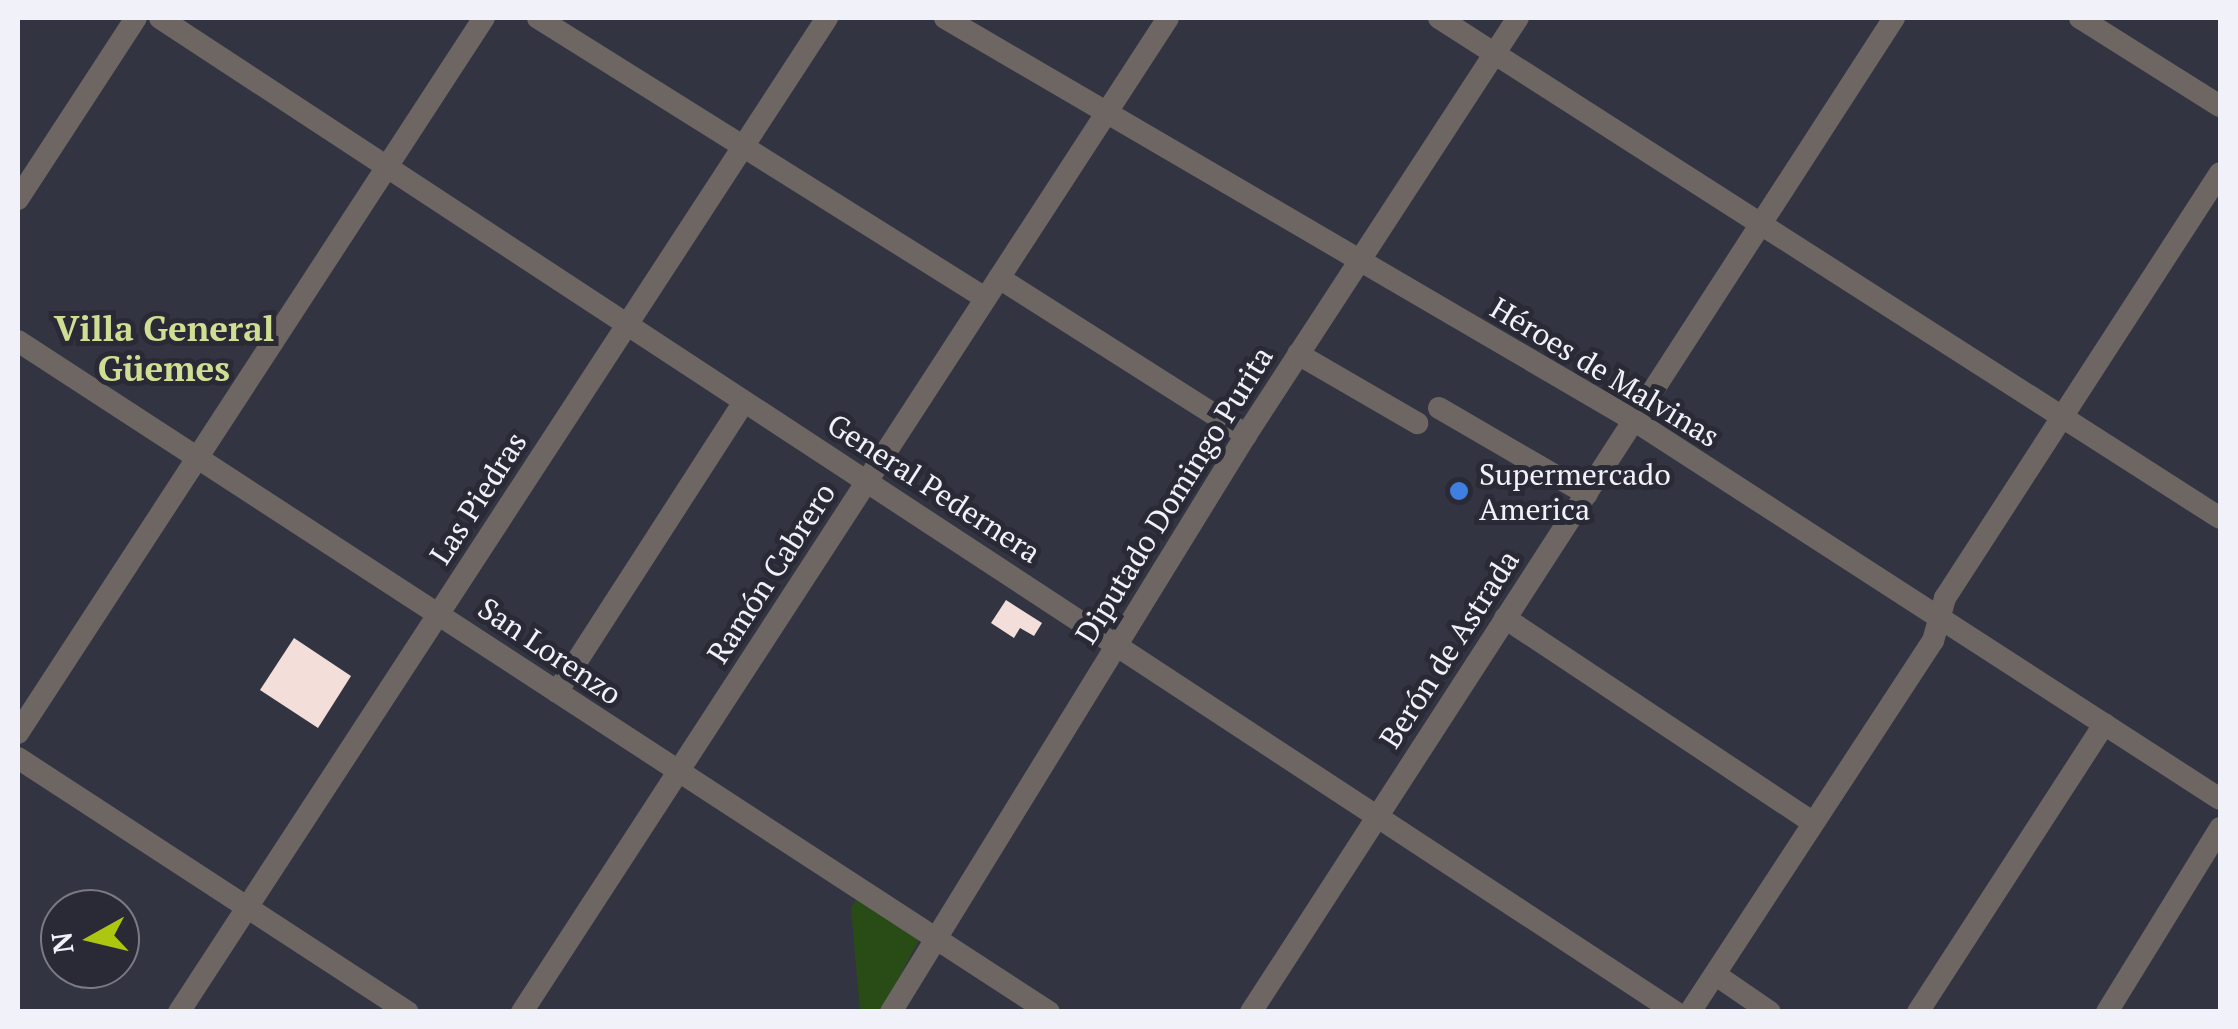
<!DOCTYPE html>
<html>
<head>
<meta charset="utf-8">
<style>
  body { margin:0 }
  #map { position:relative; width:2238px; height:1029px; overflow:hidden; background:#333441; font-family:"PT Serif",serif }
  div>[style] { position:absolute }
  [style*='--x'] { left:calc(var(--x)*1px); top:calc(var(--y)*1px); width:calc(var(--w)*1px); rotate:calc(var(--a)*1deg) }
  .green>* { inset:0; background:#294c17 }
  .building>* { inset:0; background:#f3deda }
  .minor>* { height:22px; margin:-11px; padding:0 11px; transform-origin:11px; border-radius:11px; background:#6d6663 }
  .dots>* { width:28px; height:28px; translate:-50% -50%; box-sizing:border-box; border:5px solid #292a36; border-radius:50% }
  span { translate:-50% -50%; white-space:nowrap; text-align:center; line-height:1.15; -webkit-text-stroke:10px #292a36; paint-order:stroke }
  .street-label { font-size:30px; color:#f0f1f9 }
  .poi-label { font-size:30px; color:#f0f1f9 }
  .left { translate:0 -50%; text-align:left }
  .quarter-label { font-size:35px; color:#cedf93; font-weight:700 }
  .frame { position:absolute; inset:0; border:20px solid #f0f1f9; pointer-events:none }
  .north { position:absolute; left:40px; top:889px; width:100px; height:100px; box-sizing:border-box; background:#292a36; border:2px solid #797a84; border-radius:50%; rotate:262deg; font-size:28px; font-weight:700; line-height:40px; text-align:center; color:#f0f1f9 }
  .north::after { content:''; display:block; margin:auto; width:35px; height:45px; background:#adc60f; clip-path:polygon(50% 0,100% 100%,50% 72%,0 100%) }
</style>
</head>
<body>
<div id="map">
  <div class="green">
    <i style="clip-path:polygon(858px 897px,919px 940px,881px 1011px,860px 1011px,851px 908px)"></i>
  </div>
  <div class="building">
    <i style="clip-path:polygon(1006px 600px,1042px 623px,1034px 636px,1020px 628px,1014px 638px,991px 623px)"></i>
    <i style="clip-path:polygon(294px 638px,351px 676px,318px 728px,260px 690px)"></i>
  </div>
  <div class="minor">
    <i style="--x:160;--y:18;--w:1812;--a:33.27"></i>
    <i style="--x:538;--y:18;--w:527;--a:32.06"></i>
    <i style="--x:945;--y:18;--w:799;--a:30.29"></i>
    <i style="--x:1635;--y:421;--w:696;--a:32.87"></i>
    <i style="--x:1439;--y:18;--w:927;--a:32.63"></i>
    <i style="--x:2080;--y:18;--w:165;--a:32.2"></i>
    <i style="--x:18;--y:199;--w:216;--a:-56.9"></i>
    <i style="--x:999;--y:278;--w:293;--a:32.4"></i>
    <i style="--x:18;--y:341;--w:1230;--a:33.06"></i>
    <i style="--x:1298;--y:354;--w:138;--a:30.1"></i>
    <i style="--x:1439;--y:408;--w:171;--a:30.2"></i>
    <i style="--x:1505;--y:618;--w:370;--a:33.6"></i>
    <i style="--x:557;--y:692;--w:345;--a:-57.2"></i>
    <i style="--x:18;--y:733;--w:853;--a:-56.91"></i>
    <i style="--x:18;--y:758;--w:465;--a:33.1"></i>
    <i style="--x:1716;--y:975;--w:65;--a:34.4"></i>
    <i style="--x:179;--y:1012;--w:1187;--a:-56.9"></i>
    <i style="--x:522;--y:1012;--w:1185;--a:-56.98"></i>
    <i style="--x:891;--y:1012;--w:677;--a:-58.4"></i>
    <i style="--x:1246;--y:435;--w:498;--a:-56.9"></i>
    <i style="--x:1251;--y:1012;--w:1184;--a:-57.1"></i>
    <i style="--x:1690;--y:1012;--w:443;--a:-56.8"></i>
    <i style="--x:1933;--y:641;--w:45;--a:-74.4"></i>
    <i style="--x:1945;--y:598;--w:506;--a:-57.09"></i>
    <i style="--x:1918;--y:1012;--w:343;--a:-57.1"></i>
    <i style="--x:2107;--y:1012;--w:216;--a:-58.4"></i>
  </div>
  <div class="dots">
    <i style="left:1459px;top:491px;background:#3f7fe0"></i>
  </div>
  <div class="street-label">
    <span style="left:1605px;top:372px;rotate:31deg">Héroes de Malvinas</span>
    <span style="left:934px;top:488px;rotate:33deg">General Pedernera</span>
    <span style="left:1174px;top:495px;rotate:-58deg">Diputado Domingo Purita</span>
    <span style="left:478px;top:498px;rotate:-57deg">Las Piedras</span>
    <span style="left:771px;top:573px;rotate:-57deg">Ramón Cabrero</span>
    <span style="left:1449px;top:649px;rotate:-57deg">Berón de Astrada</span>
    <span style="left:550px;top:651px;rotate:34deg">San Lorenzo</span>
  </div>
  <div class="poi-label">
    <span class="left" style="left:1479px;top:491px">Supermercado<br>America</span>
  </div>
  <div class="quarter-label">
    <span style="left:164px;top:348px">Villa General<br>Güemes</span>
  </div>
  <div class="frame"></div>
  <div class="north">N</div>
</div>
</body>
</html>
